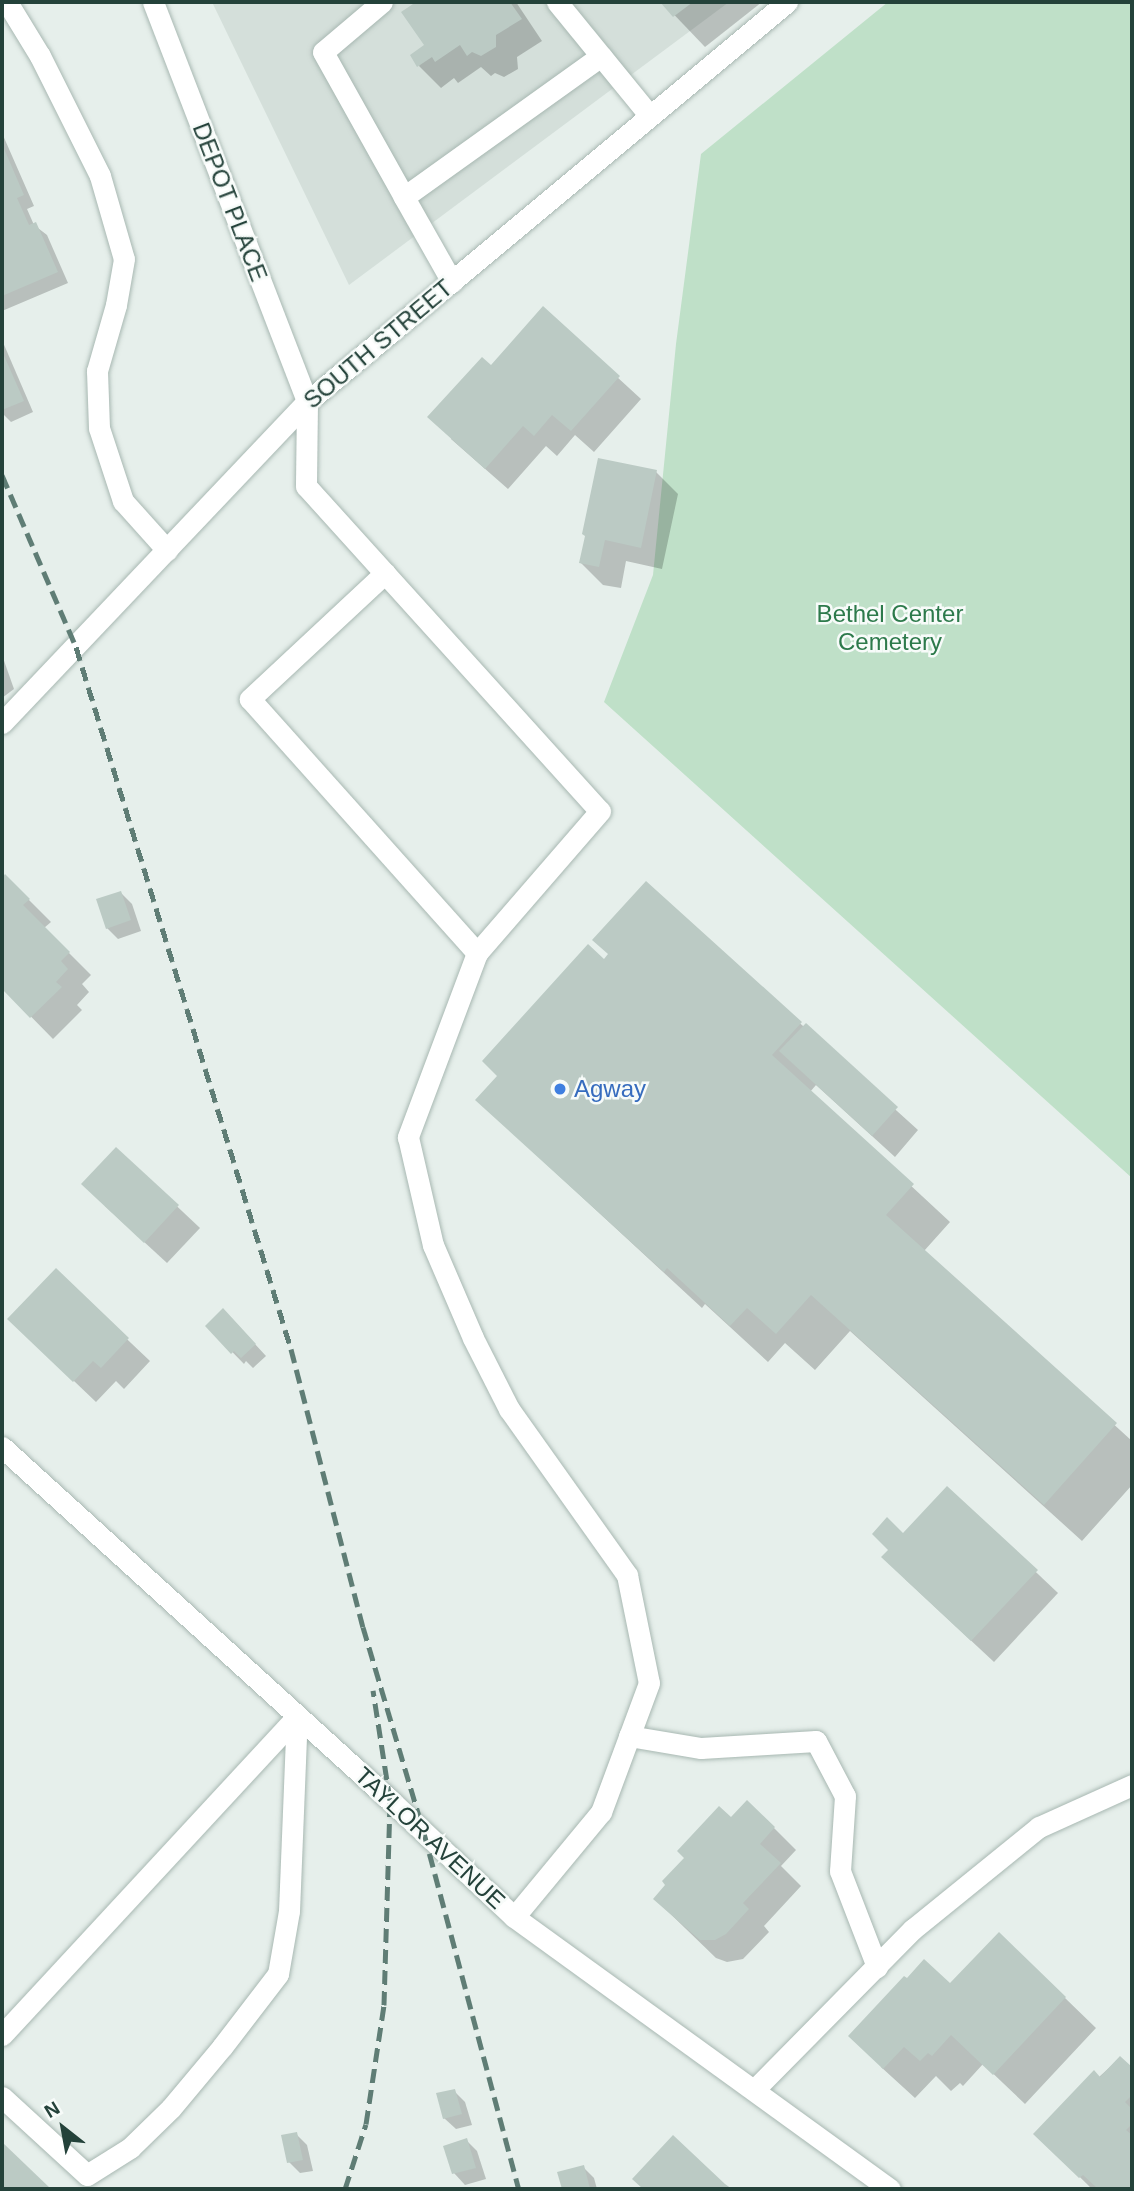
<!DOCTYPE html>
<html>
<head>
<meta charset="utf-8">
<style>
  body { margin:0 }
  #map { position:relative; width:1134px; height:2191px; overflow:hidden; background:#e6efeb; font-family:Arial,sans-serif }
  div>[style] { position:absolute }
  [style*='--x'] { left:calc(var(--x)*1px); top:calc(var(--y)*1px); width:calc(var(--w)*1px); rotate:calc(var(--a)*1deg) }
  .built>* { inset:0; background:#d4dfda }
  .green>* { inset:0; background:#bfe0c8 }
  .shadow>* { inset:0; background:#0003 }
  .building>* { inset:0; background:#bbcac4 }
  .roads { filter:drop-shadow(0 0 2px #a8b8b2) drop-shadow(0 0 2px #a8b8b2) }
  .service>* { height:21px; margin:-10.5px; padding:0 10.5px; transform-origin:10.5px; border-radius:10.5px; background:#fff }
  .minor>* { height:21px; margin:-10.5px; padding:0 10.5px; transform-origin:10.5px; border-radius:10.5px; background:#fff }
  .tertiary>* { height:21px; margin:-10.5px; padding:0 10.5px; transform-origin:10.5px; border-radius:10.5px; background:#fff }
  .rail>* { height:5px; margin-top:-2.5px; transform-origin:0; background:repeating-linear-gradient(90deg,#5f7d75 0 14px,transparent 0 21px) }
  .dots>* { width:19px; height:19px; translate:-50% -50%; box-sizing:border-box; border:4px solid #f7fbf9; border-radius:50% }
  span { translate:-50% -50%; white-space:nowrap; text-align:center; line-height:1.15; -webkit-text-stroke:5px #f7fbf9; paint-order:stroke }
  .street-label { font-size:24px; color:#24423a }
  .park-label { font-size:24px; color:#2d7a4b }
  .shop-label { font-size:24px; color:#366cbe }
  .left { translate:0 -50%; text-align:left }
  .frame { position:absolute; inset:0; border:4px solid #24423a; pointer-events:none }
  .north { position:absolute; left:28px; top:2093px; width:70px; height:70px; -webkit-text-stroke:5px #f7fbf9; paint-order:stroke; rotate:329deg; font-size:19px; font-weight:700; line-height:28px; text-align:center; color:#24423a }
  .north::after { content:''; display:block; margin:auto; width:24px; height:32px; background:#24423a; clip-path:polygon(50% 0,100% 100%,50% 72%,0 100%) }
</style>
</head>
<body>
<div id="map">
  <div class="built">
    <i style="clip-path:polygon(212px 2px,729px 2px,349px 285px)"></i>
  </div>
  <div class="green">
    <i style="clip-path:polygon(888px 2px,1132px 2px,1132px 1178px,604px 702px,653px 575px,676px 344px,701px 154px)"></i>
  </div>
  <div class="shadow">
    <i style="clip-path:polygon(419px 2px,516px 2px,542px 41px,517px 57px,518px 69px,504px 77px,495px 73px,491px 76px,481px 67px,458px 83px,454px 78px,441px 88px,419px 66px,426px 46px,403px 12px)"></i>
    <i style="clip-path:polygon(662px 2px,762px 2px,705px 47px)"></i>
    <i style="clip-path:polygon(2px 133px,34px 206px,27px 209px,34px 225px,47px 235px,68px 283px,2px 311px)"></i>
    <i style="clip-path:polygon(543px 309px,641px 399px,594px 452px,575px 435px,557px 456px,546px 446px,508px 489px,451px 439px,491px 367px)"></i>
    <i style="clip-path:polygon(2px 340px,33px 412px,11px 422px,2px 413px)"></i>
    <i style="clip-path:polygon(656px 472px,678px 494px,662px 569px,626px 561px,621px 588px,603px 585px,581px 563px)"></i>
    <i style="clip-path:polygon(2px 655px,14px 689px,2px 698px)"></i>
    <i style="clip-path:polygon(5px 876px,51px 922px,44px 928px,91px 975px,82px 984px,89px 992px,77px 1005px,82px 1010px,53px 1039px,2px 987px,2px 880px)"></i>
    <i style="clip-path:polygon(646px 884px,918px 1130px,895px 1157px,816px 1085px,810px 1092px,950px 1222px,924px 1251px,1132px 1441px,1132px 1485px,1082px 1541px,850px 1331px,815px 1370px,785px 1343px,768px 1362px,705px 1304px,702px 1308px,477px 1100px,610px 955px)"></i>
    <i style="clip-path:polygon(121px 893px,132px 904px,141px 931px,118px 939px,107px 928px)"></i>
    <i style="clip-path:polygon(116px 1149px,200px 1228px,167px 1263px,105px 1206px)"></i>
    <i style="clip-path:polygon(55px 1271px,150px 1361px,124px 1389px,116px 1381px,96px 1402px,31px 1340px)"></i>
    <i style="clip-path:polygon(234px 1321px,266px 1356px,253px 1368px,246px 1361px,244px 1364px,207px 1326px)"></i>
    <i style="clip-path:polygon(947px 1488px,1058px 1593px,994px 1662px,905px 1579px,904px 1535px)"></i>
    <i style="clip-path:polygon(732px 1820px,774px 1828px,796px 1850px,781px 1866px,801px 1886px,764px 1926px,769px 1932px,743px 1959px,727px 1962px,716px 1958px,655px 1899px)"></i>
    <i style="clip-path:polygon(950px 1986px,1065px 1998px,1096px 2028px,1025px 2104px,983px 2064px,963px 2086px,960px 2083px,951px 2091px,936px 2076px,915px 2098px,881px 2067px)"></i>
    <i style="clip-path:polygon(1120px 2058px,1132px 2070px,1132px 2189px,1092px 2189px,1036px 2134px)"></i>
    <i style="clip-path:polygon(454px 2091px,465px 2102px,472px 2125px,456px 2129px,444px 2118px)"></i>
    <i style="clip-path:polygon(296px 2134px,307px 2145px,313px 2171px,300px 2173px,289px 2162px)"></i>
    <i style="clip-path:polygon(466px 2140px,477px 2151px,486px 2179px,465px 2185px,454px 2173px)"></i>
    <i style="clip-path:polygon(583px 2167px,594px 2178px,597px 2189px,564px 2189px,559px 2173px)"></i>
  </div>
  <div class="building">
    <i style="clip-path:polygon(416px 2px,510px 2px,522px 19px,496px 35px,496px 47px,481px 56px,472px 52px,467px 56px,460px 45px,435px 62px,432px 57px,417px 67px,410px 55px,424px 45px,401px 12px)"></i>
    <i style="clip-path:polygon(660px 2px,693px 2px,673px 17px)"></i>
    <i style="clip-path:polygon(2px 144px,24px 195px,17px 198px,29px 225px,36px 222px,58px 272px,2px 296px)"></i>
    <i style="clip-path:polygon(543px 306px,620px 376px,571px 431px,552px 415px,534px 436px,523px 426px,485px 469px,427px 417px,482px 357px,491px 365px)"></i>
    <i style="clip-path:polygon(2px 351px,24px 401px,2px 410px)"></i>
    <i style="clip-path:polygon(598px 458px,657px 470px,641px 548px,605px 540px,599px 567px,579px 563px,585px 536px,582px 534px)"></i>
    <i style="clip-path:polygon(5px 874px,30px 899px,23px 905px,70px 952px,61px 961px,68px 969px,56px 982px,62px 987px,30px 1018px,2px 989px,2px 878px)"></i>
    <i style="clip-path:polygon(646px 881px,802px 1022px,772px 1055px,914px 1184px,886px 1215px,1117px 1423px,1044px 1505px,811px 1295px,776px 1334px,747px 1308px,730px 1326px,667px 1268px,664px 1272px,475px 1100px,497px 1076px,482px 1061px,588px 944px,604px 959px,608px 954px,592px 940px)"></i>
    <i style="clip-path:polygon(121px 891px,131px 920px,106px 929px,96px 899px)"></i>
    <i style="clip-path:polygon(806px 1023px,898px 1107px,872px 1136px,779px 1051px)"></i>
    <i style="clip-path:polygon(116px 1147px,179px 1205px,144px 1243px,81px 1184px)"></i>
    <i style="clip-path:polygon(56px 1268px,129px 1338px,101px 1368px,93px 1361px,73px 1382px,7px 1319px)"></i>
    <i style="clip-path:polygon(223px 1308px,256px 1344px,241px 1358px,234px 1351px,231px 1354px,205px 1326px)"></i>
    <i style="clip-path:polygon(947px 1486px,1038px 1570px,971px 1641px,881px 1557px,888px 1550px,872px 1534px,887px 1517px,903px 1533px)"></i>
    <i style="clip-path:polygon(747px 1800px,775px 1827px,760px 1844px,781px 1863px,743px 1903px,749px 1909px,726px 1934px,715px 1940px,700px 1940px,653px 1899px,665px 1885px,662px 1881px,684px 1858px,677px 1851px,719px 1806px,731px 1817px)"></i>
    <i style="clip-path:polygon(999px 1932px,1066px 1997px,993px 2075px,951px 2035px,932px 2056px,928px 2053px,920px 2061px,904px 2047px,883px 2069px,848px 2036px,904px 1976px,907px 1978px,924px 1959px,950px 1983px)"></i>
    <i style="clip-path:polygon(1120px 2056px,1132px 2067px,1132px 2095px,1125px 2102px,1132px 2109px,1132px 2124px,1126px 2130px,1132px 2135px,1132px 2187px,1098px 2189px,1083px 2175px,1079px 2178px,1033px 2134px,1094px 2070px,1100px 2077px)"></i>
    <i style="clip-path:polygon(455px 2089px,462px 2114px,443px 2119px,436px 2093px)"></i>
    <i style="clip-path:polygon(297px 2132px,303px 2160px,287px 2163px,281px 2135px)"></i>
    <i style="clip-path:polygon(673px 2135px,725px 2184px,732px 2189px,643px 2189px,632px 2179px)"></i>
    <i style="clip-path:polygon(467px 2138px,476px 2168px,452px 2174px,443px 2146px)"></i>
    <i style="clip-path:polygon(2px 2142px,51px 2189px,2px 2189px)"></i>
    <i style="clip-path:polygon(584px 2165px,590px 2189px,562px 2189px,557px 2172px)"></i>
  </div>
  <div class="roads">
    <div class="service">
      <i style="--x:7;--y:2;--w:63;--a:58.6"></i>
      <i style="--x:40;--y:56;--w:134;--a:63.4"></i>
      <i style="--x:100;--y:176;--w:86;--a:73.9"></i>
      <i style="--x:124;--y:259;--w:47;--a:99.9"></i>
      <i style="--x:116;--y:305;--w:69;--a:106.1"></i>
      <i style="--x:97;--y:371;--w:57;--a:88"></i>
      <i style="--x:99;--y:428;--w:77;--a:71.8"></i>
      <i style="--x:123;--y:501;--w:66;--a:48.1"></i>
      <i style="--x:382;--y:2;--w:77;--a:139.7"></i>
      <i style="--x:323;--y:52;--w:166;--a:60.8"></i>
      <i style="--x:557;--y:2;--w:70;--a:50.8"></i>
      <i style="--x:452;--y:282;--w:98;--a:-119.5"></i>
      <i style="--x:404;--y:197;--w:242;--a:-35.6"></i>
      <i style="--x:601;--y:56;--w:77;--a:50.8"></i>
      <i style="--x:307;--y:402;--w:84;--a:90.7"></i>
      <i style="--x:306;--y:486;--w:438;--a:47.9"></i>
      <i style="--x:600;--y:811;--w:188;--a:130.9"></i>
      <i style="--x:477;--y:953;--w:197;--a:110.6"></i>
      <i style="--x:408;--y:1137;--w:111;--a:77"></i>
      <i style="--x:433;--y:1245;--w:101;--a:66.7"></i>
      <i style="--x:473;--y:1338;--w:80;--a:63.1"></i>
      <i style="--x:509;--y:1409;--w:204;--a:54.6"></i>
      <i style="--x:627;--y:1575;--w:110;--a:78.5"></i>
      <i style="--x:649;--y:1683;--w:138;--a:110.4"></i>
      <i style="--x:601;--y:1812;--w:136;--a:129.6"></i>
      <i style="--x:385;--y:573;--w:185;--a:137"></i>
      <i style="--x:250;--y:699;--w:341;--a:48.2"></i>
      <i style="--x:629;--y:1736;--w:73;--a:9.5"></i>
      <i style="--x:701;--y:1748;--w:115;--a:-3.5"></i>
      <i style="--x:816;--y:1741;--w:62;--a:62.2"></i>
      <i style="--x:845;--y:1796;--w:75;--a:93.8"></i>
      <i style="--x:840;--y:1871;--w:103;--a:68.9"></i>
      <i style="--x:2;--y:2035;--w:434;--a:-47.2"></i>
      <i style="--x:754;--y:2090;--w:226;--a:-45.4"></i>
      <i style="--x:913;--y:1929;--w:162;--a:-39"></i>
      <i style="--x:1039;--y:1827;--w:102;--a:-24.3"></i>
      <i style="--x:2;--y:2097;--w:115;--a:42.5"></i>
      <i style="--x:87;--y:2175;--w:51;--a:-32.1"></i>
      <i style="--x:130;--y:2148;--w:57;--a:-44.3"></i>
      <i style="--x:171;--y:2108;--w:80;--a:-50.1"></i>
      <i style="--x:222;--y:2047;--w:92;--a:-52.5"></i>
      <i style="--x:278;--y:1974;--w:64;--a:-80.1"></i>
      <i style="--x:289;--y:1911;--w:195;--a:-87.7"></i>
    </div>
    <div class="minor">
      <i style="--x:153;--y:2;--w:429;--a:68.9"></i>
      <i style="--x:2;--y:1447;--w:525;--a:42.3"></i>
      <i style="--x:390;--y:1800;--w:170;--a:43.3"></i>
      <i style="--x:514;--y:1917;--w:464;--a:35.9"></i>
    </div>
    <div class="tertiary">
      <i style="--x:2;--y:723;--w:443;--a:-46.5"></i>
      <i style="--x:307;--y:402;--w:625;--a:-39.81"></i>
    </div>
  </div>
  <div class="rail">
    <i style="--x:2;--y:475;--w:187;--a:66.7"></i>
    <i style="--x:76;--y:647;--w:734;--a:72.97"></i>
    <i style="--x:291;--y:1349;--w:287;--a:75.5"></i>
    <i style="--x:363;--y:1627;--w:215;--a:73.5"></i>
    <i style="--x:424;--y:1833;--w:368;--a:75.1"></i>
    <i style="--x:345;--y:2189;--w:68;--a:-72.1"></i>
    <i style="--x:366;--y:2124;--w:120;--a:-81.4"></i>
    <i style="--x:384;--y:2005;--w:205;--a:-88.3"></i>
    <i style="--x:390;--y:1800;--w:111;--a:-98.8"></i>
  </div>
  <div class="dots">
    <i style="left:560px;top:1089px;background:#3f7fe0"></i>
  </div>
  <div class="street-label">
    <span style="left:230px;top:202px;rotate:69deg">DEPOT PLACE</span>
    <span style="left:378px;top:344px;rotate:-40deg">SOUTH STREET</span>
    <span style="left:430px;top:1838px;rotate:43deg">TAYLOR AVENUE</span>
  </div>
  <div class="park-label">
    <span style="left:890px;top:628px">Bethel Center<br>Cemetery</span>
  </div>
  <div class="shop-label">
    <span class="left" style="left:574px;top:1089px">Agway</span>
  </div>
  <div class="frame"></div>
  <div class="north">N</div>
</div>
</body>
</html>
